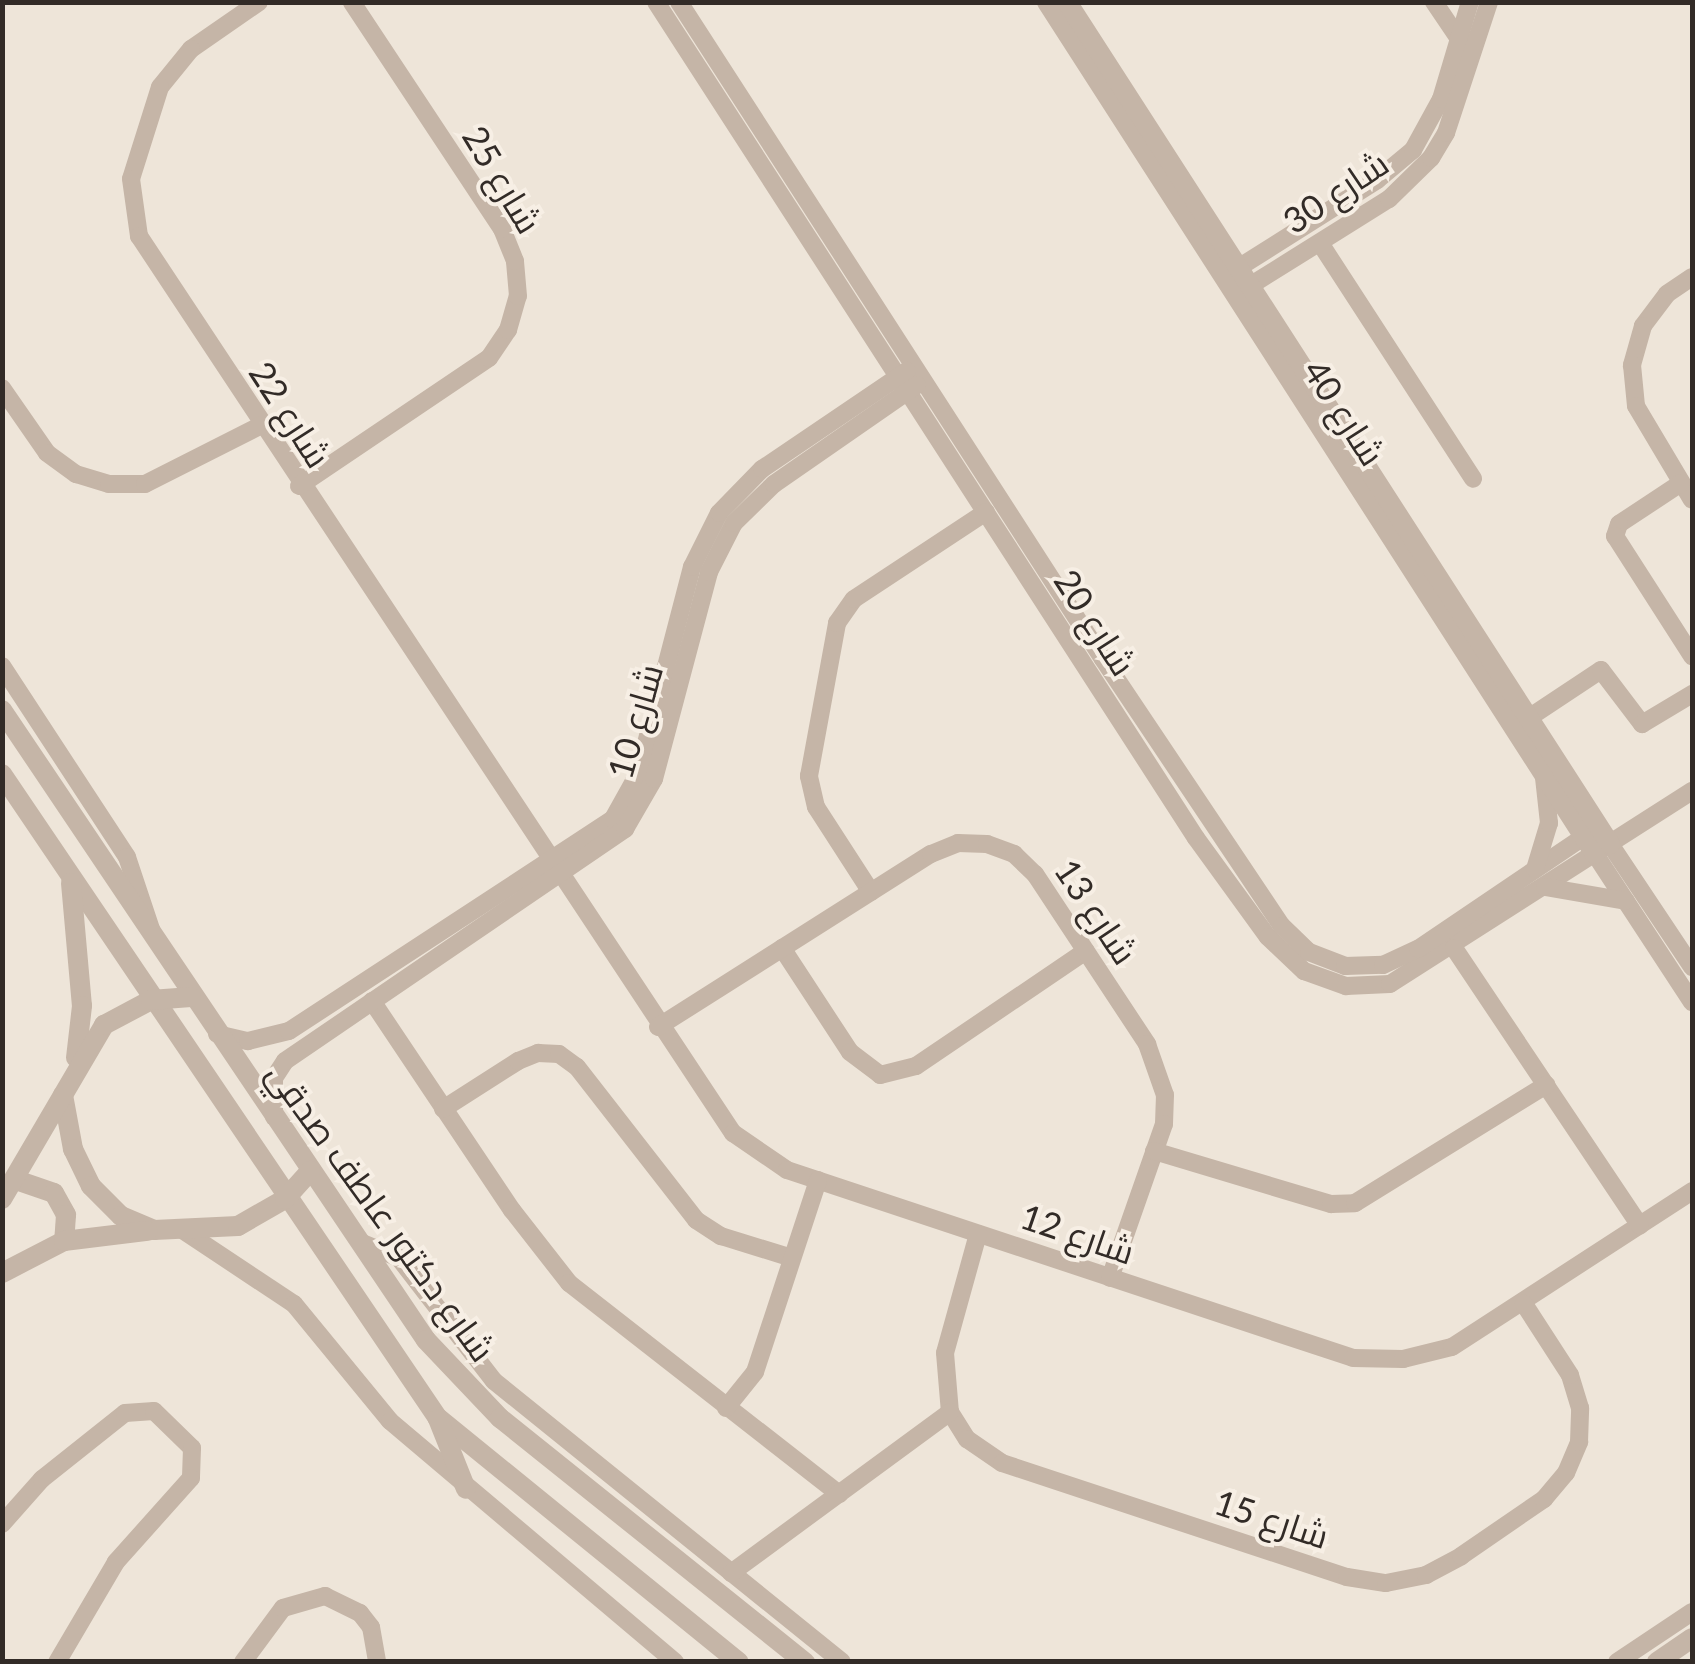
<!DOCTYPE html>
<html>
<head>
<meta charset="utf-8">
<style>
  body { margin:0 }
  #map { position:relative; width:1695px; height:1664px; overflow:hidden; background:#eee5d9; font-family:Lato,Cairo,sans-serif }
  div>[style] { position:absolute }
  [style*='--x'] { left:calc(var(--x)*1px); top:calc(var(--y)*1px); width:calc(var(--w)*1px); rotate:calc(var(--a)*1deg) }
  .minor>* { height:18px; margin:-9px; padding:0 9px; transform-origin:9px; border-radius:9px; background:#c5b5a7 }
  .tertiary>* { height:20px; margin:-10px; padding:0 10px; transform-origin:10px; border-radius:10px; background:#c5b5a7 }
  span { translate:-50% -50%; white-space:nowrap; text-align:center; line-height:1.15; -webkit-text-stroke:8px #f7efe5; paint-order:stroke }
  .street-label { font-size:35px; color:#322b27 }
  .frame { position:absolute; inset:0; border:5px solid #322b27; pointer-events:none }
</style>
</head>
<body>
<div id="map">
  <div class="minor">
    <i style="--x:259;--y:2;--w:83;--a:145.3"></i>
    <i style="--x:191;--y:49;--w:49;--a:129.2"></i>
    <i style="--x:160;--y:87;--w:96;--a:107.5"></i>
    <i style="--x:131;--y:179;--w:58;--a:82"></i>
    <i style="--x:139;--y:236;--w:1076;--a:56.49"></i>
    <i style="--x:733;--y:1133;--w:65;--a:34.4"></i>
    <i style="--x:787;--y:1170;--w:596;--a:18.37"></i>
    <i style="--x:1353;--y:1358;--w:50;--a:1.1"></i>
    <i style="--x:1403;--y:1359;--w:50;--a:-13.8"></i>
    <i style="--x:1452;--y:1347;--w:286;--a:-33"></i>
    <i style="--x:656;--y:2;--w:995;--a:57.14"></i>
    <i style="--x:1196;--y:838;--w:122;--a:54"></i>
    <i style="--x:1268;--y:937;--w:50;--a:43.4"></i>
    <i style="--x:1304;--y:971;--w:45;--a:19.7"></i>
    <i style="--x:1346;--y:986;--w:44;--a:-2.6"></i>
    <i style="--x:1390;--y:984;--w:358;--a:-32.6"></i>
    <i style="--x:679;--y:2;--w:782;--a:57.16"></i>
    <i style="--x:1103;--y:659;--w:321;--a:56.2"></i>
    <i style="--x:1282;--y:926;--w:37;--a:44"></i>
    <i style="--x:1309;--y:952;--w:39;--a:21"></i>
    <i style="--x:1345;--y:966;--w:38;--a:-2"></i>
    <i style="--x:1383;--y:965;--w:38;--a:-25"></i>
    <i style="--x:1418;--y:949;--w:212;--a:-34.1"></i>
    <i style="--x:1434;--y:2;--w:45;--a:56"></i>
    <i style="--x:1320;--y:243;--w:281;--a:57"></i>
    <i style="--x:1227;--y:275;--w:178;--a:-32.3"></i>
    <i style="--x:1377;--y:180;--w:47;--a:-39.8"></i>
    <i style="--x:1413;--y:150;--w:58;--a:-61.2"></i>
    <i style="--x:1441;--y:99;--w:101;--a:-73.4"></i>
    <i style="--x:1692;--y:277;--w:30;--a:146"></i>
    <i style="--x:1667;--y:294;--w:40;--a:127"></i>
    <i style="--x:1643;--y:326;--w:41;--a:105.8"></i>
    <i style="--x:1632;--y:365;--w:41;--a:84.4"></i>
    <i style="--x:1636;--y:406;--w:109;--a:59.2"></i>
    <i style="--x:1240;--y:292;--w:176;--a:-32"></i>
    <i style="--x:1389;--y:199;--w:59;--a:-44.3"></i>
    <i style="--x:1431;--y:158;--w:29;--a:-59"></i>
    <i style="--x:1446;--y:133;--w:138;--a:-71.8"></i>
    <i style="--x:2;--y:388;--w:79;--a:55.3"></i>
    <i style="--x:47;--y:453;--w:36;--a:36"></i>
    <i style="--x:76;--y:474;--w:34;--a:17"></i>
    <i style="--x:109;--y:484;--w:36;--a:0"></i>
    <i style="--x:145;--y:484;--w:129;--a:-26.8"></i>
    <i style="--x:1681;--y:483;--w:74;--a:146.5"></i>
    <i style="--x:1619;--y:524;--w:13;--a:108"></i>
    <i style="--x:1615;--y:536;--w:143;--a:57.3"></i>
    <i style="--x:299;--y:486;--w:229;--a:-34"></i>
    <i style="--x:489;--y:358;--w:34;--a:-56"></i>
    <i style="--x:508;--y:330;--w:35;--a:-74"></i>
    <i style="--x:518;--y:296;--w:35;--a:-95"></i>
    <i style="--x:515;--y:261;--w:35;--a:-112"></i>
    <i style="--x:502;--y:229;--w:272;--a:-123.5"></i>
    <i style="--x:2;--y:666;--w:228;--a:56.8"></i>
    <i style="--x:127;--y:857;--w:79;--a:71.6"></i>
    <i style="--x:1530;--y:717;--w:85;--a:-33.5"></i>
    <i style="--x:1601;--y:670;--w:68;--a:52.8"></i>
    <i style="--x:1642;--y:724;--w:58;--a:-31"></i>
    <i style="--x:1610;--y:844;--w:148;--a:56.3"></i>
    <i style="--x:1595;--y:854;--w:177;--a:56.8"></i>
    <i style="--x:1535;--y:869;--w:48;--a:-73.1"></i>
    <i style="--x:1549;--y:823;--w:45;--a:-96.3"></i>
    <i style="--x:1545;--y:887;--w:82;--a:9.8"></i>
    <i style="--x:871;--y:892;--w:101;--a:-122.9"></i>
    <i style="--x:816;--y:807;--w:32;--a:-103"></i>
    <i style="--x:809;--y:776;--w:156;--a:-79.6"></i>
    <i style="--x:837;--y:623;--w:29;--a:-55"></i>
    <i style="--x:854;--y:599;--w:158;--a:-33.4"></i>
    <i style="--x:782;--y:948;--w:124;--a:56.8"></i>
    <i style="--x:850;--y:1052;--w:38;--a:37"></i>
    <i style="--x:880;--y:1075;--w:37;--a:-14"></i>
    <i style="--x:916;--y:1066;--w:205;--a:-34.1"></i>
    <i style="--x:1454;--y:948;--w:334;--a:56.2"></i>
    <i style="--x:372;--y:1001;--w:252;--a:56.2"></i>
    <i style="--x:512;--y:1210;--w:93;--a:52"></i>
    <i style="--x:569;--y:1283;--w:343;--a:38"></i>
    <i style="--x:658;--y:1027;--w:323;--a:-32.4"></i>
    <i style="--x:931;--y:854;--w:29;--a:-22"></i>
    <i style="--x:958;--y:843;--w:29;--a:2"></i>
    <i style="--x:987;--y:844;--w:29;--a:20"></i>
    <i style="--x:1014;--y:854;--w:29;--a:44"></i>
    <i style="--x:1035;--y:874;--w:204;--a:56.6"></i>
    <i style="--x:1147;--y:1044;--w:54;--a:70.6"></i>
    <i style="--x:1165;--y:1095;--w:29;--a:92"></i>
    <i style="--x:1164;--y:1124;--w:163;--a:109.3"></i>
    <i style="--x:217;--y:1034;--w:32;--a:13"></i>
    <i style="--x:248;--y:1041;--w:42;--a:-13.7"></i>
    <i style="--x:289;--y:1031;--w:387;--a:-33.2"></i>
    <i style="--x:613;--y:819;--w:51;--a:-60.9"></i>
    <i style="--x:638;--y:774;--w:214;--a:-75.4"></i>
    <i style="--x:692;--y:567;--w:60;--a:-63.4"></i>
    <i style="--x:719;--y:513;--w:62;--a:-45.7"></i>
    <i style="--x:762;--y:469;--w:175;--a:-34.1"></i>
    <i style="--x:443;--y:1109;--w:89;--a:-32.6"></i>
    <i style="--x:518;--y:1061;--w:22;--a:-22"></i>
    <i style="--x:538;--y:1053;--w:21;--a:3"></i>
    <i style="--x:559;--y:1054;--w:22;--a:36"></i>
    <i style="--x:577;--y:1067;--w:194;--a:52.1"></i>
    <i style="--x:696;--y:1220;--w:30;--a:33"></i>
    <i style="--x:721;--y:1236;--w:74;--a:17.2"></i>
    <i style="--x:274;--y:1117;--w:39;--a:-90"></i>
    <i style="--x:274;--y:1078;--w:20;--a:-57"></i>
    <i style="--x:285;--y:1061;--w:412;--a:-34.3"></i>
    <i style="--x:625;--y:829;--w:58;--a:-59.9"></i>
    <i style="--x:654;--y:779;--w:214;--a:-75.1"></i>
    <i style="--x:709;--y:572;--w:55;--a:-63"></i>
    <i style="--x:734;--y:523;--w:56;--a:-44.3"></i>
    <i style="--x:774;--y:484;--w:174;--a:-34.7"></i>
    <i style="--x:1154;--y:1151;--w:185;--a:16.7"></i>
    <i style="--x:1331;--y:1204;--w:24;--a:-2"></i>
    <i style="--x:1355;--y:1203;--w:225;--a:-31.7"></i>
    <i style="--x:184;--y:1231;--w:132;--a:33.6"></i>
    <i style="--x:294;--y:1304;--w:151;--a:50.6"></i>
    <i style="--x:390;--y:1421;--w:373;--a:40.2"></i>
    <i style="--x:978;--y:1234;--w:123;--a:105.5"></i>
    <i style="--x:945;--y:1353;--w:59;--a:85.2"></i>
    <i style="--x:950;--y:1412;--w:32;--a:58"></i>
    <i style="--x:967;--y:1439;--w:42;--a:34.4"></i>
    <i style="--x:1002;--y:1463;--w:363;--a:18.3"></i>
    <i style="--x:1347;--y:1577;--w:39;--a:9"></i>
    <i style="--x:1386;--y:1583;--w:41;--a:-11.3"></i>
    <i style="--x:1426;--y:1575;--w:40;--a:-28"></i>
    <i style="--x:1461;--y:1556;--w:101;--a:-34.5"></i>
    <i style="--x:1544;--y:1499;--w:34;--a:-50"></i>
    <i style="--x:1566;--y:1473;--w:34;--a:-67"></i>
    <i style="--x:1579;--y:1442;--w:34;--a:-88"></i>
    <i style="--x:1580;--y:1408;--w:34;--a:-107"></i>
    <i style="--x:1570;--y:1375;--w:85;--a:-122.9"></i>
    <i style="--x:360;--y:1242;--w:42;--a:22.3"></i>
    <i style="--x:399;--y:1258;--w:155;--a:52.3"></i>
    <i style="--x:494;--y:1381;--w:447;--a:38.9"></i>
    <i style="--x:726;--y:1408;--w:46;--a:-51.1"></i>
    <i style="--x:755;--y:1372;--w:202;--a:-71.8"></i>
    <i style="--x:2;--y:1524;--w:60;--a:-48.4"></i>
    <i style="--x:42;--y:1479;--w:106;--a:-38.5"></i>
    <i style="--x:125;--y:1413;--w:29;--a:-4"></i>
    <i style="--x:154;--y:1411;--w:53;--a:44.2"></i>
    <i style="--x:192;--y:1448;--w:30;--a:92"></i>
    <i style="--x:191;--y:1478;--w:113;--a:131.8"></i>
    <i style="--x:116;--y:1562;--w:116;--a:120.5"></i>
    <i style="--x:731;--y:1573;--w:272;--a:-36.3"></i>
    <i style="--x:243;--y:1662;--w:67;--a:-53.5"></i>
    <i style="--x:283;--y:1608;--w:44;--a:-15.9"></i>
    <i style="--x:325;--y:1596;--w:39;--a:26"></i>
    <i style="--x:360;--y:1613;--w:18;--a:52"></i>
    <i style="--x:371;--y:1627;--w:36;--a:80"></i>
    <i style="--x:1617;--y:1662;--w:90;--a:-33.7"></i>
  </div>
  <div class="tertiary">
    <i style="--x:1047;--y:2;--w:1013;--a:57.25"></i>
    <i style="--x:1067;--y:2;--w:1002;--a:57.18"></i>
    <i style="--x:2;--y:710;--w:759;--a:56.06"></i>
    <i style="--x:426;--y:1340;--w:108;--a:46.5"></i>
    <i style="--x:500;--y:1418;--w:391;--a:38.7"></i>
    <i style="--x:2;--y:774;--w:776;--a:55.92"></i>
    <i style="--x:437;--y:1417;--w:389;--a:39.1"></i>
    <i style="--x:71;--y:883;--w:123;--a:84.9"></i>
    <i style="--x:82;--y:1006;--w:52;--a:96.6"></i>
    <i style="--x:63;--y:1095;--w:55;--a:79.5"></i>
    <i style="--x:73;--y:1149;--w:41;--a:64.1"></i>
    <i style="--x:91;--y:1186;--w:42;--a:45"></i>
    <i style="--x:121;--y:1216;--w:36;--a:23"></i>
    <i style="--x:154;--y:1230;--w:84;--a:-2.7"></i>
    <i style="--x:238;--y:1226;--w:54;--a:-29.9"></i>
    <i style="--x:285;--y:1199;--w:38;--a:-48"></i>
    <i style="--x:19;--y:1181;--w:37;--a:19"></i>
    <i style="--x:54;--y:1193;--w:25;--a:61"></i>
    <i style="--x:66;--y:1215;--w:26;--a:94"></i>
    <i style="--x:2;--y:1199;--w:202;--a:-59.6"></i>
    <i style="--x:104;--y:1025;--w:53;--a:-28"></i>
    <i style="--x:151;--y:1000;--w:40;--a:-4.3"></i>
    <i style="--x:2;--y:1273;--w:70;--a:-27.3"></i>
    <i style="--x:64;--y:1241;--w:84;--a:-6.9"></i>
    <i style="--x:438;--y:1419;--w:75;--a:68.2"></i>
    <i style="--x:1657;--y:1662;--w:42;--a:-34.4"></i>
  </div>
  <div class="street-label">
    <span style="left:503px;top:179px;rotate:59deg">شارع 25</span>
    <span style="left:1335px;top:191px;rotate:-34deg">شارع 30</span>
    <span style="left:1345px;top:412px;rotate:57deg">شارع 40</span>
    <span style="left:291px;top:414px;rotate:57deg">شارع 22</span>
    <span style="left:1096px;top:622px;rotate:57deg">شارع 20</span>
    <span style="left:634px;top:721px;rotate:-74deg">شارع 10</span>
    <span style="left:1097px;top:911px;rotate:56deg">شارع 13</span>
    <span style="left:382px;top:1211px;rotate:54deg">شارع دكتور عاطف صدقي</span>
    <span style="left:1078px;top:1233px;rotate:19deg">شارع 12</span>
    <span style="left:1272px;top:1518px;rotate:18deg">شارع 15</span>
  </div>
  <div class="frame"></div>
</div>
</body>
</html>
